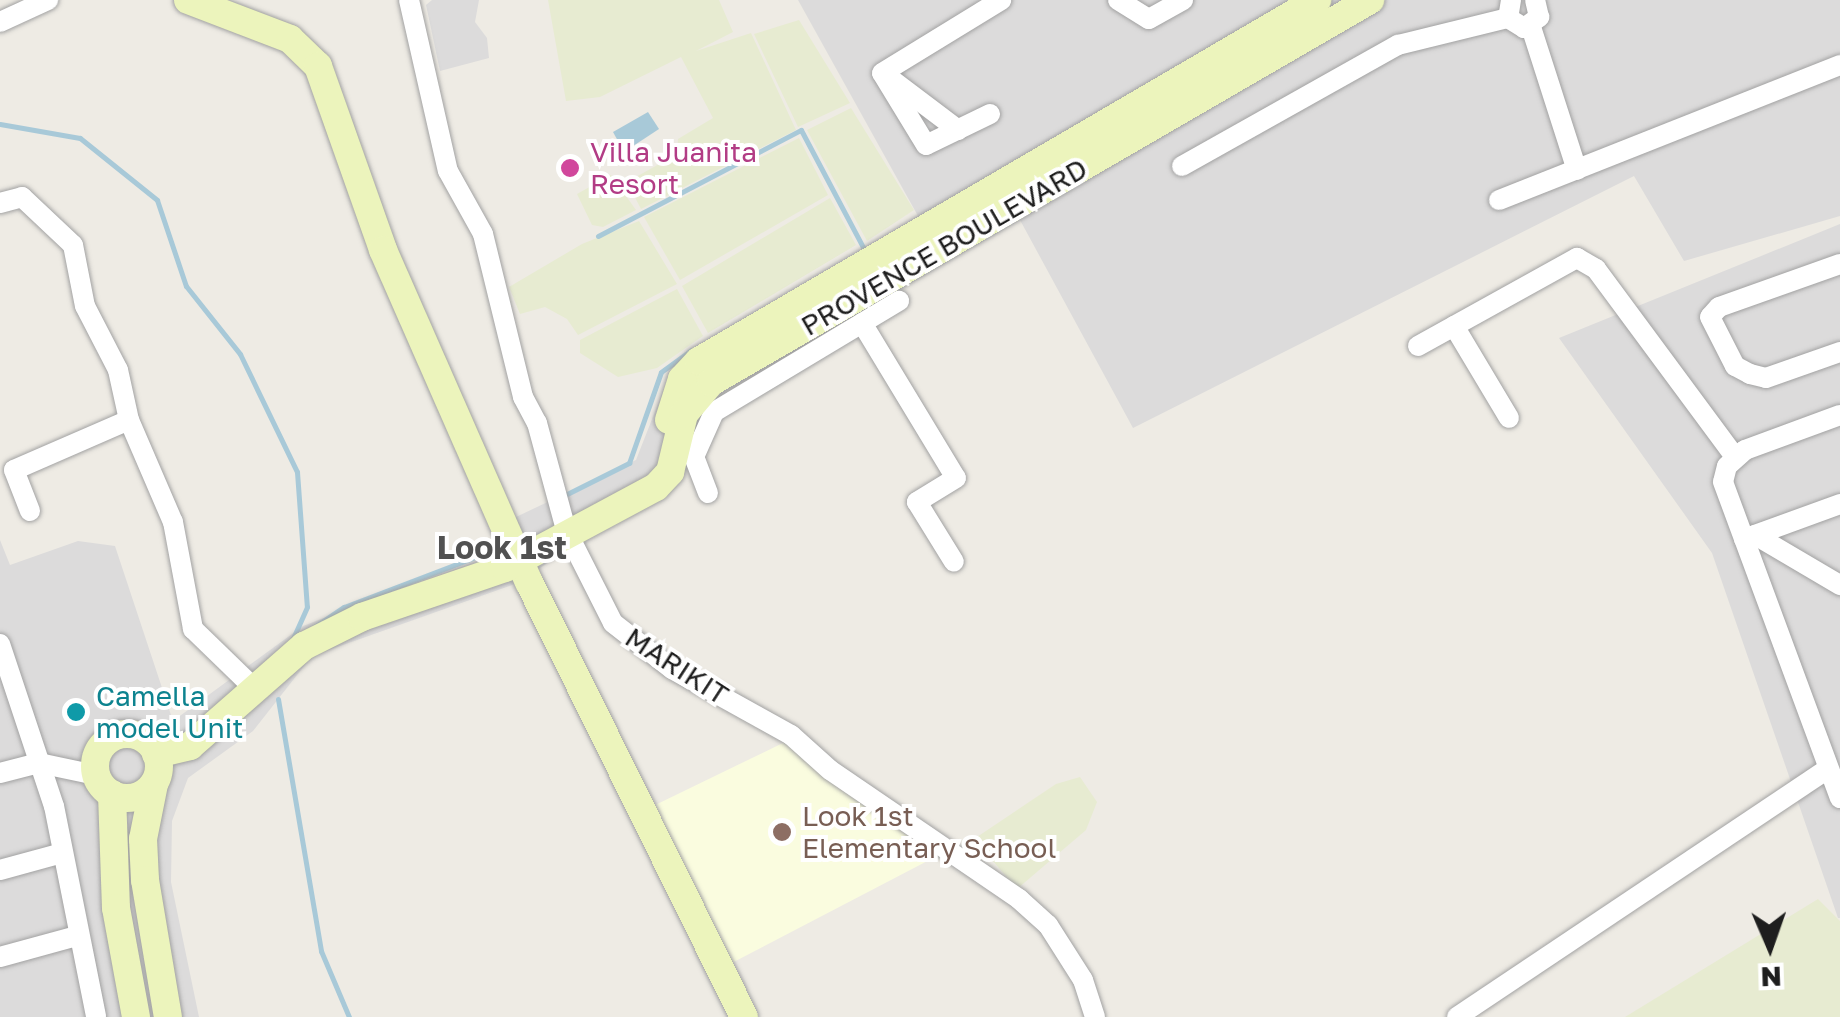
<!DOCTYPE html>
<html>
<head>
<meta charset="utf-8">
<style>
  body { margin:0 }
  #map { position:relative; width:1840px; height:1017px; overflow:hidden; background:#eeebe4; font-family:"Golos Text",sans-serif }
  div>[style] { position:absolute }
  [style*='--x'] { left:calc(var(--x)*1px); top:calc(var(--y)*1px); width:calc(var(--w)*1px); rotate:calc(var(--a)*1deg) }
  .residential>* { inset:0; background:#dcdbdb }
  .education>* { inset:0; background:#fafcdf }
  .farmland>* { inset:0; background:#e7ebd1 }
  .water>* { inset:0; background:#a8c9d8 }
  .stream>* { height:5px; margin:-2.5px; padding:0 2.5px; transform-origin:2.5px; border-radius:2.5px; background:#a8c9d8 }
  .roads { filter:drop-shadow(0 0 2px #a2a2a2) drop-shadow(0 0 2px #a2a2a2) }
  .street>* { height:20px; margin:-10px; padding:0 10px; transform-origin:10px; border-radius:10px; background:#fff }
  .secondary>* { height:28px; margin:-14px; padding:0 14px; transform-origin:14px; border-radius:14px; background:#ecf4bc }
  .secondary>.ring { margin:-14px; padding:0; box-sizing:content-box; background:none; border:28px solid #ecf4bc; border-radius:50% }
  .dots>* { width:28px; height:28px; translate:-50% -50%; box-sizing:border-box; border:5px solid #fff; border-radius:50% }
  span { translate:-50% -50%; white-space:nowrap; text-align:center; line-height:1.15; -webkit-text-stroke:8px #fff; paint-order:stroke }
  .hotel-label { font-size:28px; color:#b23c85 }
  .left { translate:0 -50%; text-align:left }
  .street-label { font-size:28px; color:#1e1e1e }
  .culture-label { font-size:28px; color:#0d838f }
  .education-label { font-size:28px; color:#785e54 }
  .quarter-label { font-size:32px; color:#515151; font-weight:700 }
  .north { position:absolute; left:1720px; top:897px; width:100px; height:100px; -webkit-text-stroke:8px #fff; paint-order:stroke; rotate:178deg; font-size:28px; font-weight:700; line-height:40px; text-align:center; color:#1e1e1e }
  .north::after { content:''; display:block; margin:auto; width:35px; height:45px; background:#1e1e1e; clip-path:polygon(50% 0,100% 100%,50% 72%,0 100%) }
</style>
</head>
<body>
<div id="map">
  <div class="residential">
    <i style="clip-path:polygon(432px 0,479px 0,475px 22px,487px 38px,489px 58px,440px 71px,426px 5px)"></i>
    <i style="clip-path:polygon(798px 0,1840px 0,1840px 216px,1684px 261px,1634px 176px,1133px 428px,1020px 220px,713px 398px,696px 422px,681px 472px,518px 583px,312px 656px,253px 731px,188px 778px,172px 821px,171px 882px,199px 1017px,0 1017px,0 540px,10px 565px,78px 541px,115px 546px,173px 721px,303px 626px,504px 549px,516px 517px,636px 460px,674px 363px,918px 216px)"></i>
    <i style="clip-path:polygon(1840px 224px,1840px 918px,1838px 918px,1712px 553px,1559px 338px)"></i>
  </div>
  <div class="education">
    <i style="clip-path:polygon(787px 741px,826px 779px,937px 856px,726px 966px,649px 808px)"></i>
  </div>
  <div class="farmland">
    <i style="clip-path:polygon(548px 0,719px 0,733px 32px,696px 51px,751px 33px,796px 130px,641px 209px,627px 182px,677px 154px,678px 139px,713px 118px,681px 57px,600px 97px,566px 101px)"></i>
    <i style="clip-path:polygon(799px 20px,850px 103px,798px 127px,754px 34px)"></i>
    <i style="clip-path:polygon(851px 108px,914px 210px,867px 241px,807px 130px)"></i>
    <i style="clip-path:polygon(799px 138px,828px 195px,680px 280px,644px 217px)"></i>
    <i style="clip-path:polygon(611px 175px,636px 210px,603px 227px,592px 225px,577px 194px)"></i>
    <i style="clip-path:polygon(830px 198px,856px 245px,708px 333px,682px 286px)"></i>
    <i style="clip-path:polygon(639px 221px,677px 284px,578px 335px,567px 319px,545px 307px,520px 314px,509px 287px,582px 244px)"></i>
    <i style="clip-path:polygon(677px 289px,703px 336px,657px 368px,618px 377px,580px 353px,580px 340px)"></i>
    <i style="clip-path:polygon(1080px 777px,1097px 802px,1086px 830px,1017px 889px,974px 839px,1056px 784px)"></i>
    <i style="clip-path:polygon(1818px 899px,1840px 921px,1840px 1017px,1625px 1017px)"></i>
  </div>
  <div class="water">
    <i style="clip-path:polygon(648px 112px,659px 129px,624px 152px,613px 132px)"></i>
  </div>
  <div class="stream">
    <i style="--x:0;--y:124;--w:81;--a:9.9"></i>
    <i style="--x:80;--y:138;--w:99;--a:38.8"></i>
    <i style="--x:157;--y:200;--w:91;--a:71.4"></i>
    <i style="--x:186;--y:286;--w:87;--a:51.5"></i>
    <i style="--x:240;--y:354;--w:131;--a:64.2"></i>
    <i style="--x:297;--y:472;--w:135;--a:85.8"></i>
    <i style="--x:307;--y:607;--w:37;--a:114"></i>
    <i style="--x:598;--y:236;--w:229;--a:-27.6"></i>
    <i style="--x:801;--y:130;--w:135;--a:62.1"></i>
    <i style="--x:565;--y:495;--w:72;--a:-26.6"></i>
    <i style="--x:629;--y:463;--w:96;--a:-70.6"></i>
    <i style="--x:661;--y:372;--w:37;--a:-36"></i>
    <i style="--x:314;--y:627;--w:36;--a:-34"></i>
    <i style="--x:344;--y:607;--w:168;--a:-20.9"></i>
    <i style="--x:278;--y:699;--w:256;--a:80.3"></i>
    <i style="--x:321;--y:951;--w:72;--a:67"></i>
  </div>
  <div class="roads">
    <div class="street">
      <i style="--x:409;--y:0;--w:175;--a:77.2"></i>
      <i style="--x:448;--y:171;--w:72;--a:60.9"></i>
      <i style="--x:483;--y:234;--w:168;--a:76.2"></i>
      <i style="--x:523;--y:397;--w:30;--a:62"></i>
      <i style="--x:537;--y:423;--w:111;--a:74.8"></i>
      <i style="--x:566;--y:530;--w:104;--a:63.2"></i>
      <i style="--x:613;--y:623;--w:75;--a:37.9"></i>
      <i style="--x:672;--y:669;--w:136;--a:29"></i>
      <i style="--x:791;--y:735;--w:52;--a:41.9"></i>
      <i style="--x:830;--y:770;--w:229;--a:34.3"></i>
      <i style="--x:1019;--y:899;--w:39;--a:42"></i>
      <i style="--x:1048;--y:925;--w:65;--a:57.5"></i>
      <i style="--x:1083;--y:980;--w:39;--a:72"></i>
      <i style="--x:1118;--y:0;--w:36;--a:32"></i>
      <i style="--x:1149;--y:19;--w:39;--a:-29"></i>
      <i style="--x:1511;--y:0;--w:18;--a:99"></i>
      <i style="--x:1508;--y:18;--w:19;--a:32"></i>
      <i style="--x:1524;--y:28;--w:19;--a:-36"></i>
      <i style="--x:1539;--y:17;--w:17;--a:-103"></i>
      <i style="--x:0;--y:22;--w:53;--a:-24.6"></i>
      <i style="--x:1531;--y:27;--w:150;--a:72.2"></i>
      <i style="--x:892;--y:80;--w:83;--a:37.1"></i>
      <i style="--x:990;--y:114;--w:71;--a:154.2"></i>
      <i style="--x:926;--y:145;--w:84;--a:-121.4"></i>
      <i style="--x:882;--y:73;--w:140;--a:-31.5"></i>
      <i style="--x:1182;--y:166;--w:248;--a:-29.3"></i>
      <i style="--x:1398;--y:45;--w:113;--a:-13.8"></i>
      <i style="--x:1499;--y:200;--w:367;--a:-21.6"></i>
      <i style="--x:0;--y:203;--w:23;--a:-15"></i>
      <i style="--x:22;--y:197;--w:70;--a:43.3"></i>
      <i style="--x:73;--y:245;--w:62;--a:78.9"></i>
      <i style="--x:85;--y:306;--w:72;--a:62.7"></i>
      <i style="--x:118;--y:370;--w:51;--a:77.6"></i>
      <i style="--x:129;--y:420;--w:111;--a:66.7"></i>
      <i style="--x:173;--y:522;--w:109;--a:79.4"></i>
      <i style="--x:193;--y:629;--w:88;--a:44.1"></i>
      <i style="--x:1840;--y:264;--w:128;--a:160.4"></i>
      <i style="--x:1719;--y:307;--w:13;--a:132"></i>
      <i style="--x:1710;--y:317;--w:55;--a:63"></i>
      <i style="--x:1735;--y:366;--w:17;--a:28"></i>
      <i style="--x:1750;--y:374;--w:16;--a:14"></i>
      <i style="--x:1766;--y:378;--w:78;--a:-19.4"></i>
      <i style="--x:862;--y:323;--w:181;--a:58.8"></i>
      <i style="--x:956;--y:478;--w:46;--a:148.4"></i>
      <i style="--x:917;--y:502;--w:70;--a:58.3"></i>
      <i style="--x:1454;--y:326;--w:107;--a:59.1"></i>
      <i style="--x:1418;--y:346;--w:182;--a:-29"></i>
      <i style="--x:1577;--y:258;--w:22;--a:30"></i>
      <i style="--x:1596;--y:269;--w:234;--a:53.5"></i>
      <i style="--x:1840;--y:415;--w:101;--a:159.8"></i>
      <i style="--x:1745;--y:450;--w:24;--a:138"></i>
      <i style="--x:1727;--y:466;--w:16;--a:104"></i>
      <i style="--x:1723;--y:482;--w:337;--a:69.7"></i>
      <i style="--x:708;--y:493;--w:39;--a:-111"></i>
      <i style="--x:694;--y:457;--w:49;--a:-66"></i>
      <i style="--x:714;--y:412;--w:216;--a:-31"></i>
      <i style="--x:30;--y:511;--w:44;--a:-111.3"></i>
      <i style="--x:14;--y:470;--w:125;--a:-23.5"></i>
      <i style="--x:1755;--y:535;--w:99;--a:30.5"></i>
      <i style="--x:1744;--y:539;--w:102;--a:-20"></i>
      <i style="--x:0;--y:644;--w:171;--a:71.6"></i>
      <i style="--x:54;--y:806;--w:215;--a:78.7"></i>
      <i style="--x:0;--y:773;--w:40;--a:-14.4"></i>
      <i style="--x:39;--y:763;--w:58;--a:11.9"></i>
      <i style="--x:0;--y:870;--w:64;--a:-15.3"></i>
      <i style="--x:0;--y:957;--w:80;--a:-15.3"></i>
      <i style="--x:1457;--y:1017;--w:446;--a:-33.8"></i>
    </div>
    <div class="secondary">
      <i style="--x:188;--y:0;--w:109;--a:20.9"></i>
      <i style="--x:290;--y:39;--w:39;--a:44"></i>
      <i style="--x:318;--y:66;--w:195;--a:70.5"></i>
      <i style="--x:383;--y:250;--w:363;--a:66.3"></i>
      <i style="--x:529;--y:582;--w:485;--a:63.7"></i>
      <i style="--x:669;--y:420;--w:43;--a:-72.4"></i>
      <i style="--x:682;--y:379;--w:25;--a:-47"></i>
      <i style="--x:699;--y:361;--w:716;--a:-30.29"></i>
      <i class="ring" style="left:95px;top:734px;width:36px;height:36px"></i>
      <i style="--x:156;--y:754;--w:35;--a:-13"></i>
      <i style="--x:190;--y:746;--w:152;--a:-41.3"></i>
      <i style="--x:304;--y:646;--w:65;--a:-26.6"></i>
      <i style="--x:362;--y:617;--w:151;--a:-18.9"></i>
      <i style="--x:505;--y:568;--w:171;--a:-28.2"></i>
      <i style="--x:656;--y:487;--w:21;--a:-47"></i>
      <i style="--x:670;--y:472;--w:60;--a:-76.4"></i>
      <i style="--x:684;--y:414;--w:42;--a:-49.8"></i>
      <i style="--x:711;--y:382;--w:762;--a:-30.1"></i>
      <i style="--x:154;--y:784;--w:56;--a:101.3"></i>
      <i style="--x:143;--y:839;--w:41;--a:87.2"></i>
      <i style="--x:145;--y:880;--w:139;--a:80.5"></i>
      <i style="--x:112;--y:794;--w:114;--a:88"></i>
      <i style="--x:116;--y:908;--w:111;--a:79.6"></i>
    </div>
  </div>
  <div class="dots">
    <i style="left:570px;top:168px;background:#d1479c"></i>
    <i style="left:76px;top:712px;background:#0f9aa8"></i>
    <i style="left:782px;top:832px;background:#8d6e63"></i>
  </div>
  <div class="hotel-label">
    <span class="left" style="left:590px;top:168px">Villa Juanita<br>Resort</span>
  </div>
  <div class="street-label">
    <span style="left:944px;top:247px;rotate:-30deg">PROVENCE BOULEVARD</span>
    <span style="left:677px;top:666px;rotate:33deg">MARIKIT</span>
  </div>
  <div class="culture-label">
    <span class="left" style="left:96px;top:712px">Camella<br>model Unit</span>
  </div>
  <div class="education-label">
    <span class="left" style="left:802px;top:832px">Look 1st<br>Elementary School</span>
  </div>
  <div class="quarter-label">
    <span style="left:502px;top:547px">Look 1st</span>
  </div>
  <div class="north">N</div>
</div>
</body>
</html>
